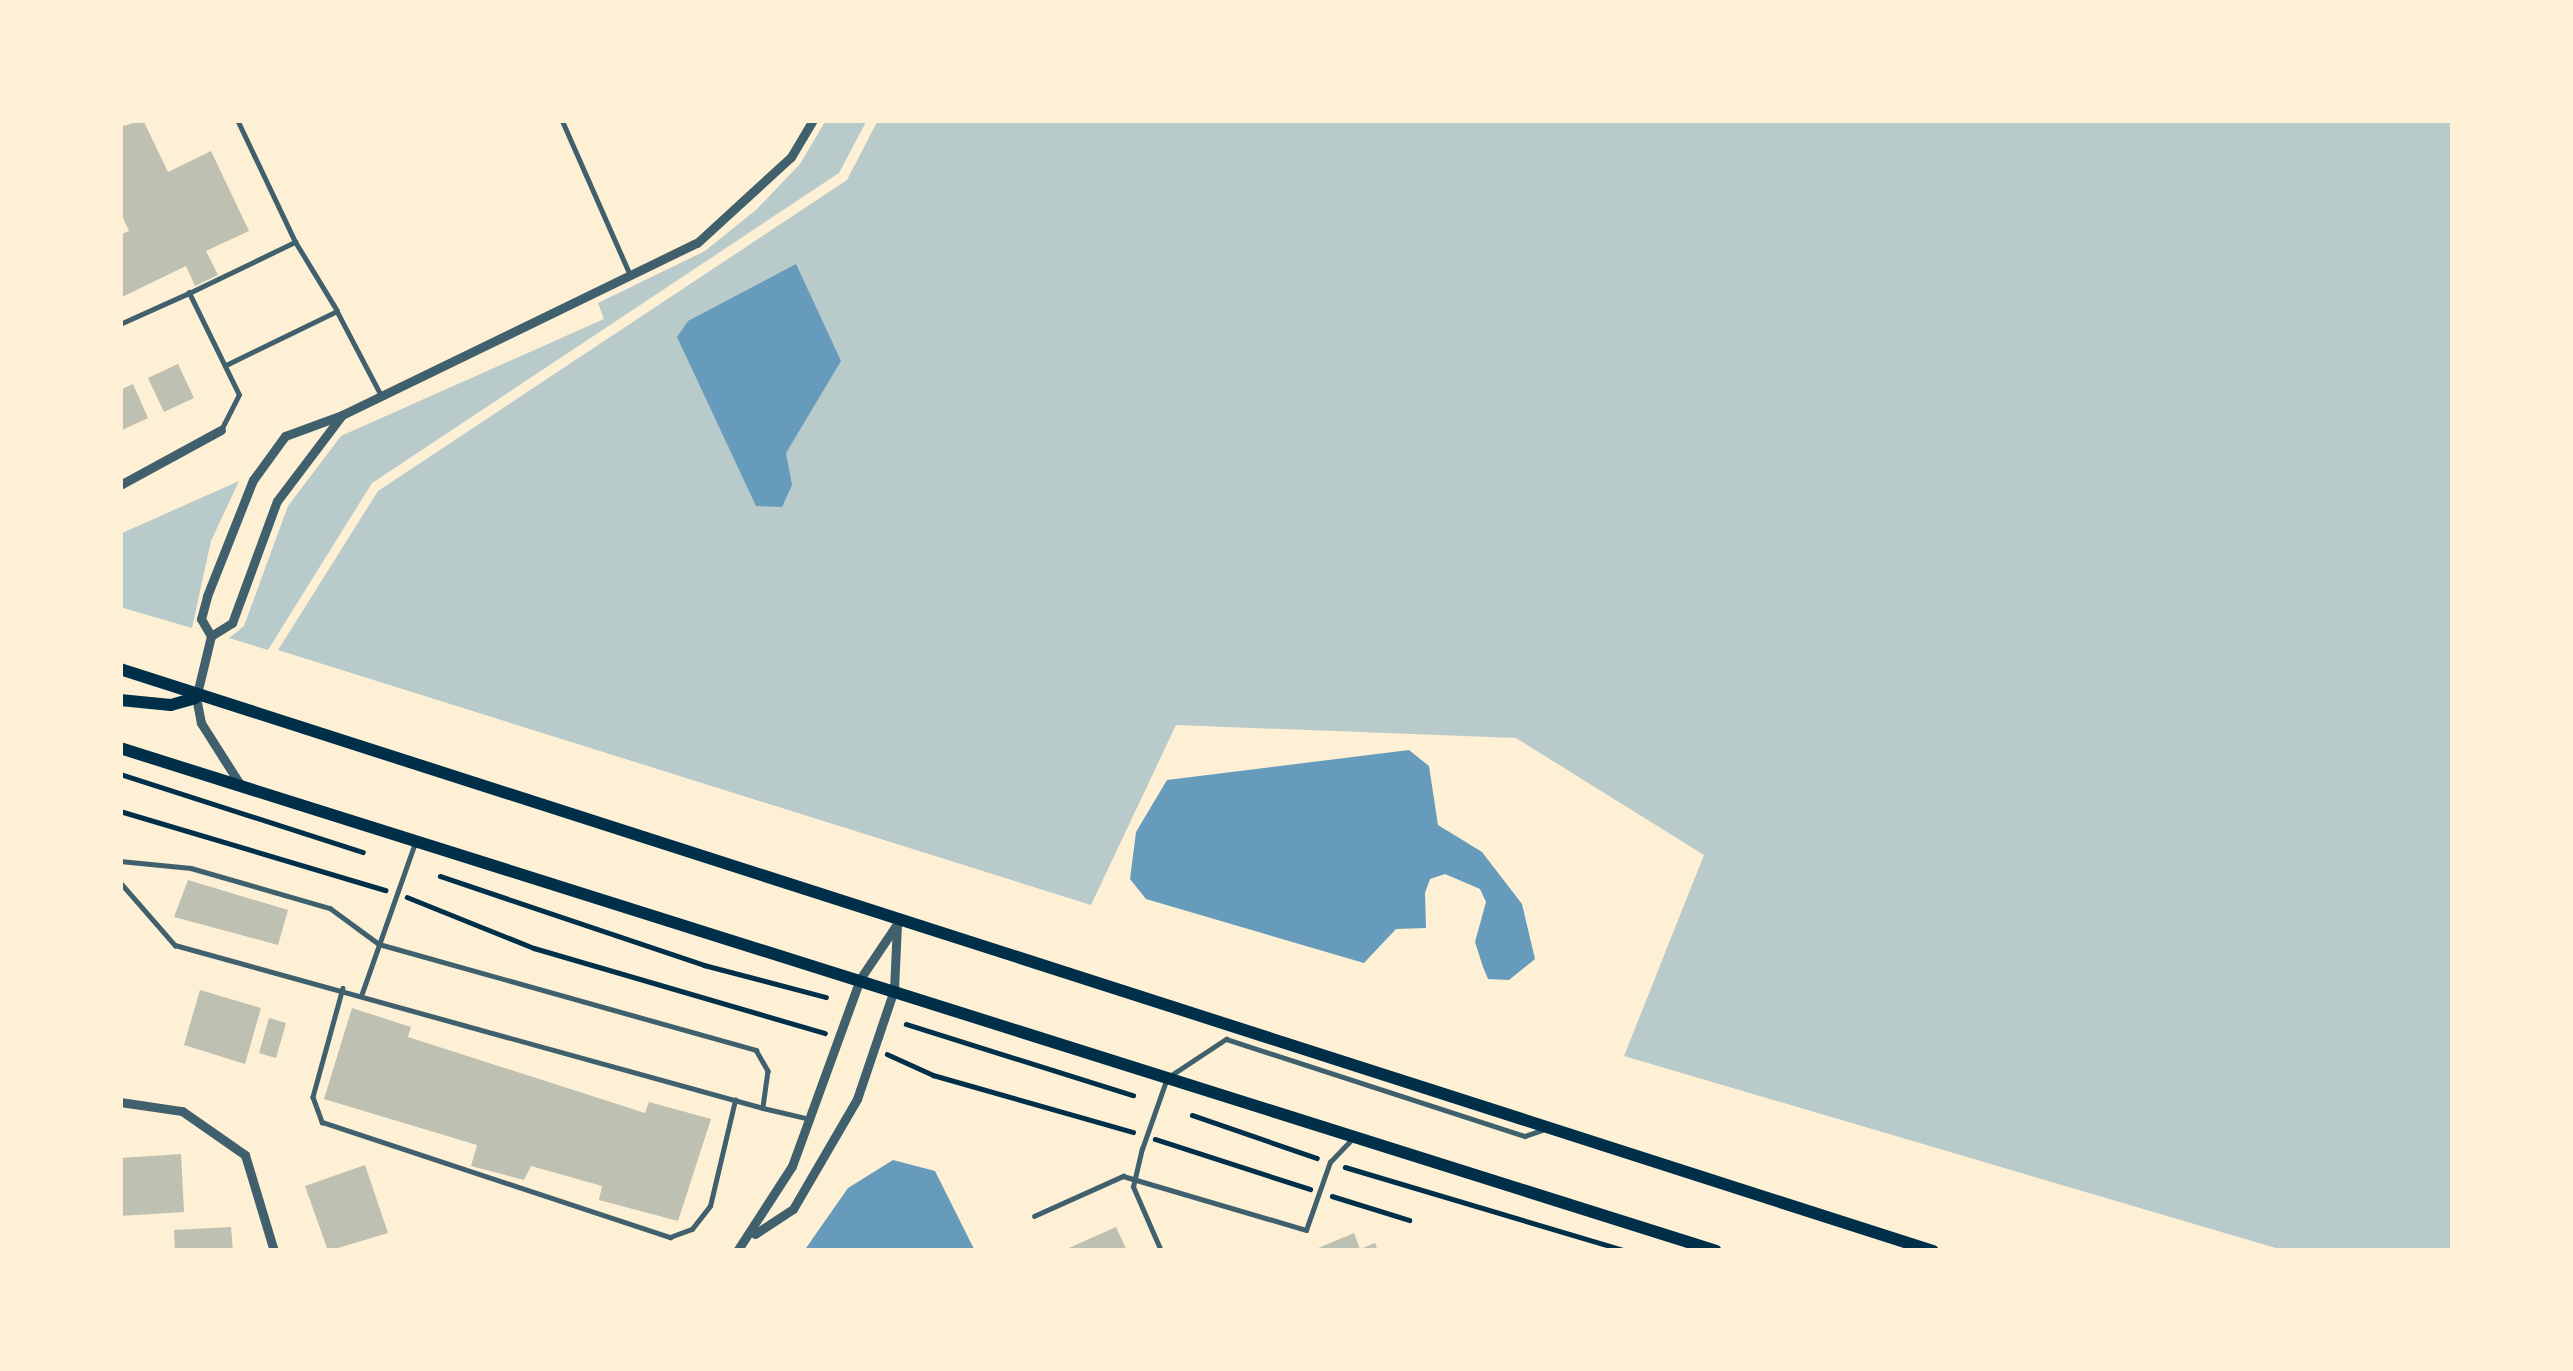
<!DOCTYPE html>
<style>
body{margin:0}
#map{position:relative;width:2573px;height:1371px;overflow:hidden;background:#fdf0d5;font-family:Barlow,sans-serif}
div>[style]{position:absolute}
.green>*{inset:0;background:#b9caca}
.water>*{inset:0;background:#669bbc}
.building>*{inset:0;background:#bec0b2}
.path>*{height:4.5px;margin:-2.25px;padding:0 2.25px;transform-origin:2.25px;border-radius:2.25px;background:#003049}
.service>*{height:4.5px;margin:-2.25px;padding:0 2.25px;transform-origin:2.25px;border-radius:2.25px;background:#3f606c}
.minor>*{height:9px;margin:-4.5px;padding:0 4.5px;transform-origin:4.5px;border-radius:4.5px;background:#3f606c}
.secondary>*{height:12px;margin:-6px;padding:0 6px;transform-origin:6px;border-radius:6px;background:#003049}
span{translate:-50% -50%;white-space:nowrap;text-align:center;line-height:1.15;-webkit-text-stroke:9px #fdf0d5;paint-order:stroke}
.frame{position:absolute;inset:0;border:123px solid #fdf0d5;pointer-events:none}
</style>
<div id="map">
<div class="green">
<div style="clip-path:polygon(826px 120px,867px 120px,839px 173px,372px 483px,268px 650px,229px 638px,244px 626px,288px 506px,341px 436px,604px 319px,598px 303px,705px 251px,757px 209px,800px 164px)"></div>
<div style="clip-path:polygon(878px 120px,2453px 120px,2453px 1251px,2286px 1251px,1624px 1056px,1704px 855px,1516px 738px,1176px 725px,1091px 905px,278px 650px,378px 491px,847px 180px)"></div>
<div style="clip-path:polygon(239px 481px,211px 541px,192px 628px,120px 607px,120px 534px)"></div>
</div>
<div class="water">
<div style="clip-path:polygon(796px 264px,841px 361px,786px 453px,792px 485px,782px 507px,756px 506px,677px 337px,688px 321px)"></div>
<div style="clip-path:polygon(1409px 750px,1429px 766px,1438px 825px,1482px 852px,1522px 904px,1535px 959px,1509px 980px,1488px 979px,1483px 967px,1475px 942px,1486px 902px,1480px 889px,1445px 874px,1430px 879px,1425px 893px,1426px 928px,1396px 929px,1364px 963px,1146px 899px,1130px 879px,1136px 832px,1167px 780px)"></div>
<div style="clip-path:polygon(893px 1160px,935px 1171px,975px 1251px,804px 1251px,848px 1188px)"></div>
</div>
<div class="building">
<div style="clip-path:polygon(120px 120px,124px 126px,143px 120px,168px 172px,211px 151px,249px 231px,206px 251px,218px 275px,195px 286px,186px 266px,120px 298px,120px 235px,129px 231px,120px 211px)"></div>
<div style="clip-path:polygon(178px 364px,194px 398px,164px 412px,148px 378px)"></div>
<div style="clip-path:polygon(133px 384px,148px 418px,120px 431px,120px 390px)"></div>
<div style="clip-path:polygon(188px 880px,288px 910px,278px 945px,174px 917px)"></div>
<div style="clip-path:polygon(200px 990px,261px 1008px,245px 1064px,184px 1045px)"></div>
<div style="clip-path:polygon(352px 1008px,411px 1027px,408px 1037px,645px 1113px,649px 1102px,711px 1119px,678px 1221px,599px 1200px,602px 1186px,531px 1166px,524px 1180px,471px 1166px,477px 1145px,324px 1099px)"></div>
<div style="clip-path:polygon(269px 1018px,286px 1023px,276px 1058px,259px 1053px)"></div>
<div style="clip-path:polygon(181px 1154px,184px 1212px,120px 1216px,120px 1158px)"></div>
<div style="clip-path:polygon(365px 1165px,388px 1233px,328px 1251px,305px 1186px)"></div>
<div style="clip-path:polygon(231px 1227px,233px 1251px,175px 1251px,174px 1230px)"></div>
<div style="clip-path:polygon(1116px 1227px,1127px 1251px,1062px 1251px)"></div>
<div style="clip-path:polygon(1354px 1233px,1360px 1249px,1375px 1243px,1378px 1251px,1311px 1251px)"></div>
</div>
<div class="path">
<div style="left:120px;top:774px;width:255px;rotate:17.8deg"></div>
<div style="left:120px;top:811px;width:277px;rotate:16.6deg"></div>
<div style="left:440px;top:876px;width:279px;rotate:18.6deg"></div>
<div style="left:704px;top:965px;width:126px;rotate:14.7deg"></div>
<div style="left:407px;top:897px;width:137px;rotate:21.9deg"></div>
<div style="left:534px;top:948px;width:303px;rotate:16.3deg"></div>
<div style="left:906px;top:1024px;width:238px;rotate:17.4deg"></div>
<div style="left:887px;top:1054px;width:51px;rotate:24.5deg"></div>
<div style="left:933px;top:1075px;width:208px;rotate:15.9deg"></div>
<div style="left:1192px;top:1115px;width:132px;rotate:19deg"></div>
<div style="left:1155px;top:1139px;width:163px;rotate:17.9deg"></div>
<div style="left:1345px;top:1167px;width:294px;rotate:16.6deg"></div>
<div style="left:1332px;top:1196px;width:81px;rotate:17.3deg"></div>
</div>
<div class="service">
<div style="left:562px;top:120px;width:168px;rotate:66.2deg"></div>
<div style="left:728px;top:120px;width:1px"></div>
<div style="left:337px;top:311px;width:93px;rotate:62.3deg"></div>
<div style="left:120px;top:324px;width:76px;rotate:-24.2deg"></div>
<div style="left:226px;top:365px;width:123px;rotate:-25.9deg"></div>
<div style="left:337px;top:311px;width:81px;rotate:-121.3deg"></div>
<div style="left:221px;top:430px;width:39px;rotate:-63deg"></div>
<div style="left:239px;top:395px;width:114px;rotate:-116.1deg"></div>
<div style="left:189px;top:293px;width:118px;rotate:-25.7deg"></div>
<div style="left:295px;top:242px;width:135px;rotate:-115.4deg"></div>
<div style="left:120px;top:861px;width:71px;rotate:5.6deg"></div>
<div style="left:191px;top:868px;width:145px;rotate:16.1deg"></div>
<div style="left:330px;top:908px;width:61px;rotate:36.3deg"></div>
<div style="left:379px;top:944px;width:392px;rotate:15.7deg"></div>
<div style="left:756px;top:1050px;width:24px;rotate:60deg"></div>
<div style="left:768px;top:1071px;width:37px;rotate:98deg"></div>
<div style="left:763px;top:1108px;width:44px;rotate:13.1deg"></div>
<div style="left:120px;top:882px;width:84px;rotate:48.9deg"></div>
<div style="left:175px;top:945px;width:610px;rotate:15.49deg"></div>
<div style="left:343px;top:988px;width:113px;rotate:105.4deg"></div>
<div style="left:313px;top:1097px;width:27px;rotate:70deg"></div>
<div style="left:322px;top:1122px;width:367px;rotate:18.3deg"></div>
<div style="left:670px;top:1237px;width:23px;rotate:-20deg"></div>
<div style="left:692px;top:1229px;width:29px;rotate:-52deg"></div>
<div style="left:710px;top:1206px;width:109px;rotate:-76.7deg"></div>
<div style="left:361px;top:996px;width:162px;rotate:-70.6deg"></div>
<div style="left:1034px;top:1216px;width:98px;rotate:-24.2deg"></div>
<div style="left:1123px;top:1176px;width:191px;rotate:16.4deg"></div>
<div style="left:1306px;top:1230px;width:72px;rotate:-70.6deg"></div>
<div style="left:1330px;top:1162px;width:33px;rotate:-46deg"></div>
<div style="left:1161px;top:1251px;width:70px;rotate:-113.6deg"></div>
<div style="left:1133px;top:1187px;width:39px;rotate:-77deg"></div>
<div style="left:1142px;top:1149px;width:75px;rotate:-70.6deg"></div>
<div style="left:1167px;top:1078px;width:71px;rotate:-33.5deg"></div>
<div style="left:1226px;top:1039px;width:314px;rotate:18deg"></div>
<div style="left:1525px;top:1136px;width:18px;rotate:-19deg"></div>
</div>
<div class="minor">
<div style="left:120px;top:485px;width:115px;rotate:-28.6deg"></div>
<div style="left:211px;top:636px;width:25px;rotate:-32deg"></div>
<div style="left:232px;top:623px;width:130px;rotate:-69.8deg"></div>
<div style="left:277px;top:501px;width:108px;rotate:-52.9deg"></div>
<div style="left:342px;top:415px;width:394px;rotate:-25.9deg"></div>
<div style="left:697px;top:243px;width:127px;rotate:-42.5deg"></div>
<div style="left:791px;top:157px;width:43px;rotate:-59.3deg"></div>
<div style="left:241px;top:786px;width:75px;rotate:-122.4deg"></div>
<div style="left:201px;top:723px;width:25px;rotate:-101deg"></div>
<div style="left:196px;top:698px;width:64px;rotate:-76.4deg"></div>
<div style="left:211px;top:636px;width:20px;rotate:-120deg"></div>
<div style="left:201px;top:619px;width:24px;rotate:-75deg"></div>
<div style="left:207px;top:596px;width:125px;rotate:-68.4deg"></div>
<div style="left:253px;top:480px;width:54px;rotate:-54deg"></div>
<div style="left:285px;top:436px;width:61px;rotate:-20.2deg"></div>
<div style="left:120px;top:1102px;width:63px;rotate:8.3deg"></div>
<div style="left:182px;top:1111px;width:77px;rotate:34.9deg"></div>
<div style="left:245px;top:1155px;width:100px;rotate:73.2deg"></div>
<div style="left:755px;top:1234px;width:45px;rotate:-33.3deg"></div>
<div style="left:793px;top:1209px;width:127px;rotate:-59.8deg"></div>
<div style="left:857px;top:1099px;width:115px;rotate:-71.3deg"></div>
<div style="left:894px;top:990px;width:66px;rotate:-87.4deg"></div>
<div style="left:737px;top:1251px;width:101px;rotate:-57.1deg"></div>
<div style="left:792px;top:1166px;width:199px;rotate:-70deg"></div>
<div style="left:860px;top:979px;width:66px;rotate:-56.1deg"></div>
</div>
<div class="secondary">
<div style="left:120px;top:669px;width:1904px;rotate:17.8deg"></div>
<div style="left:120px;top:700px;width:51px;rotate:5.6deg"></div>
<div style="left:171px;top:705px;width:25px;rotate:-16deg"></div>
<div style="left:120px;top:748px;width:1673px;rotate:17.49deg"></div>
</div>
<div class="frame"></div>
</div>
